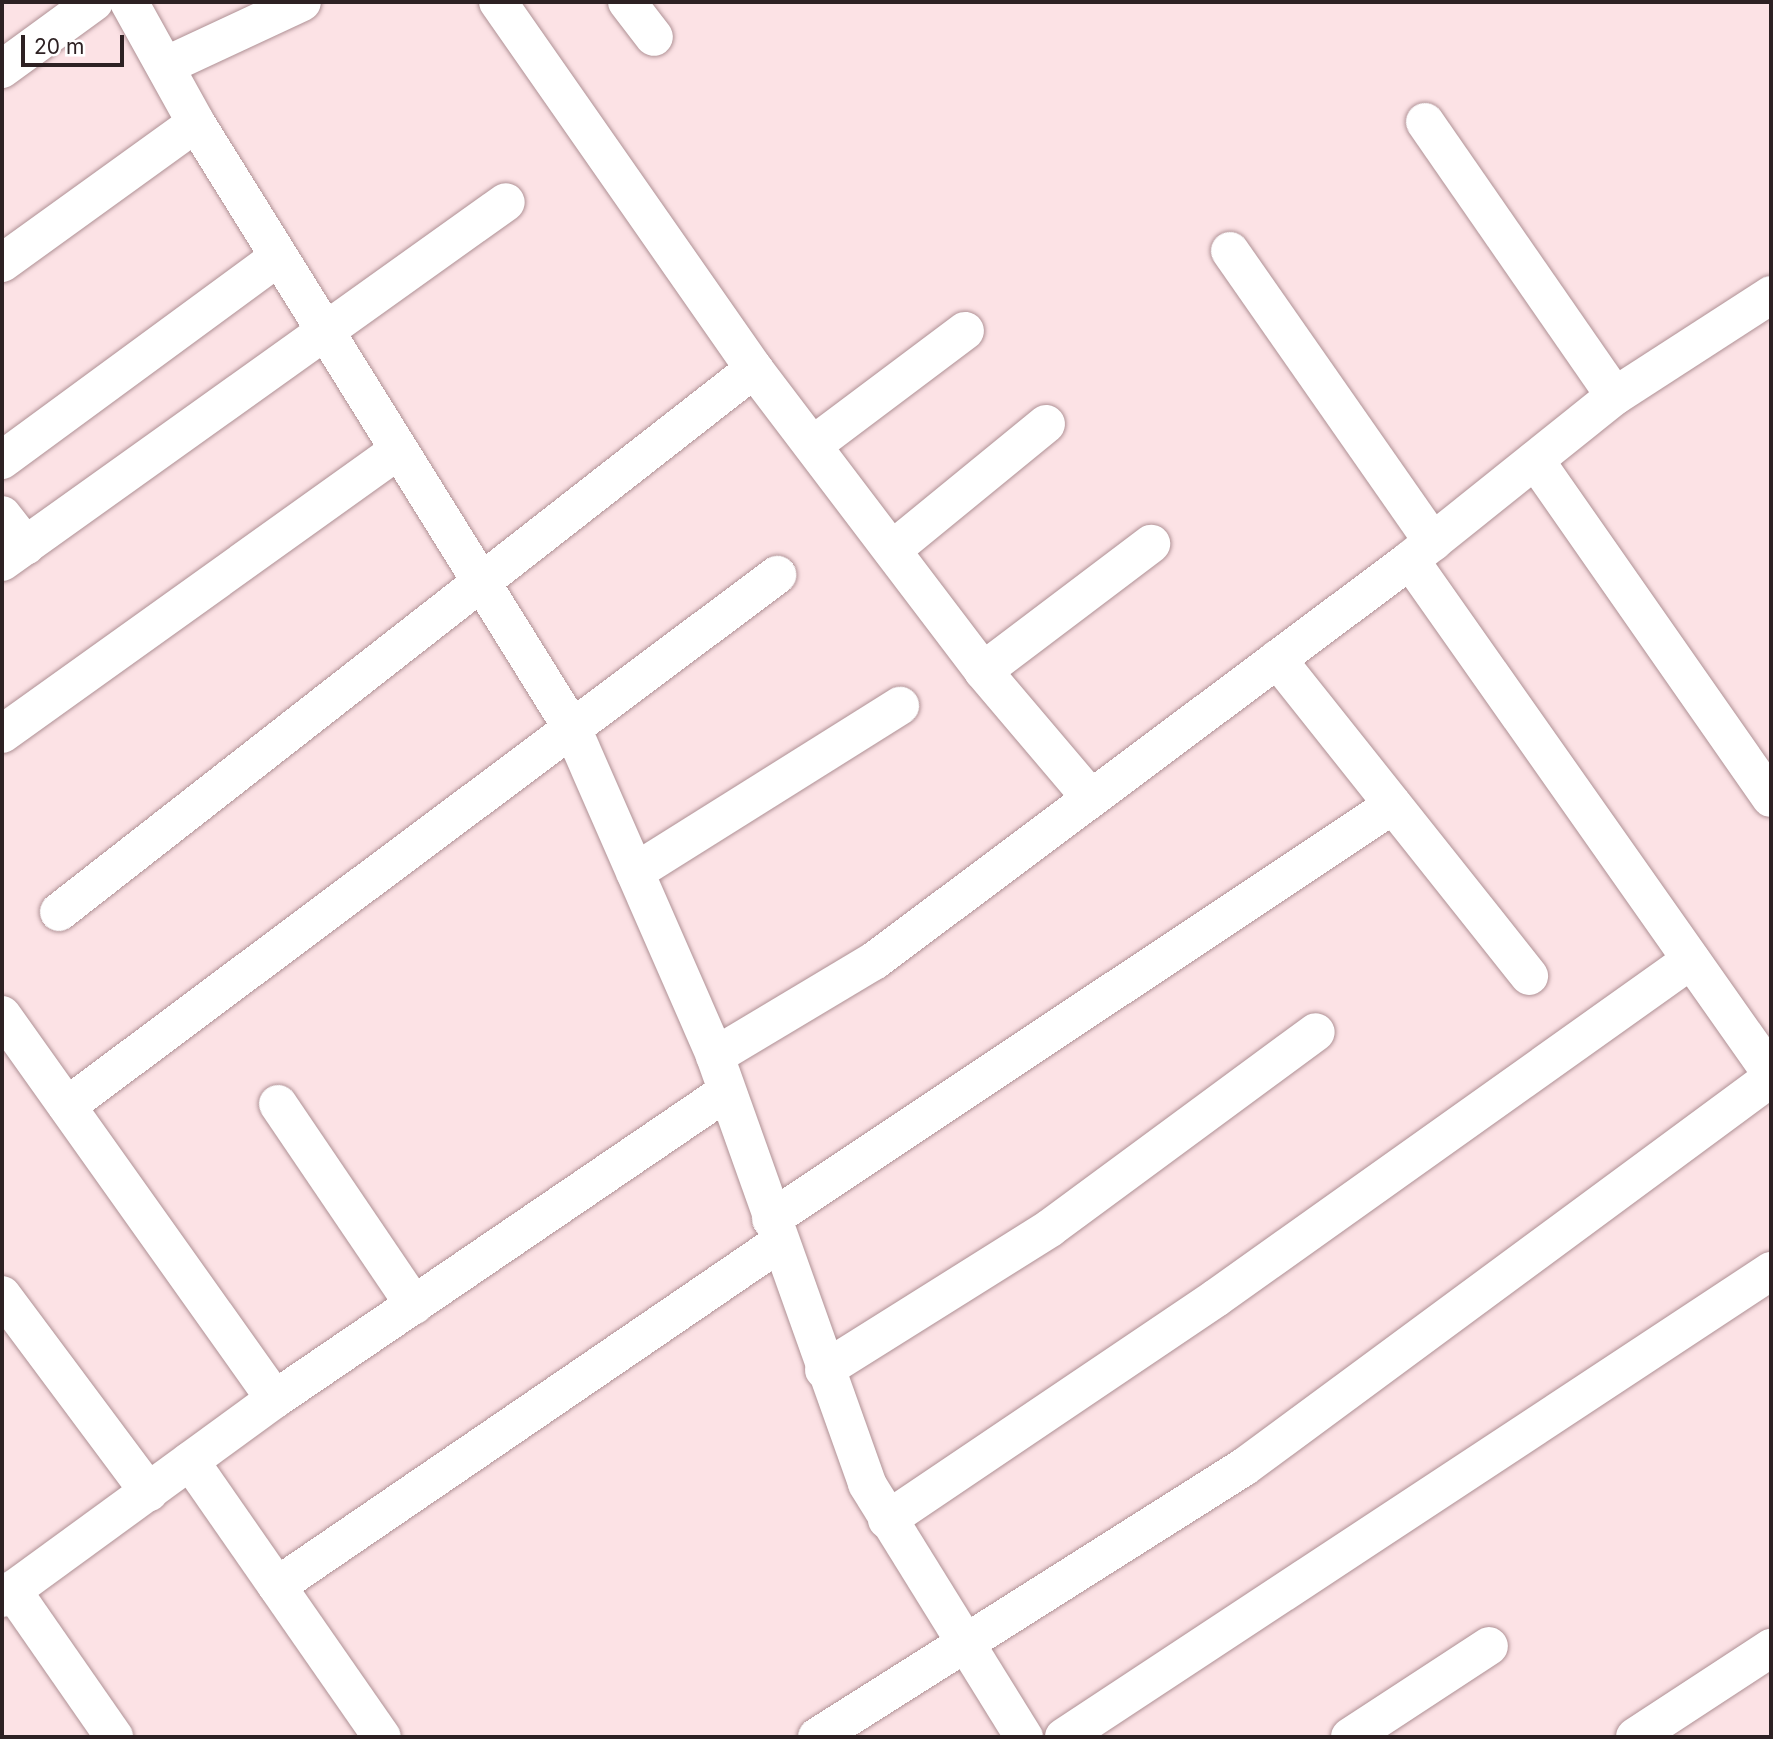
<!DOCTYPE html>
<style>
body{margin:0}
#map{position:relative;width:1773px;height:1739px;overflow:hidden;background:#fce2e5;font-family:Inter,sans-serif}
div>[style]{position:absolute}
.roads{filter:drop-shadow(0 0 2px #af9195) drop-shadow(0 0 2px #af9195)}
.minor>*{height:38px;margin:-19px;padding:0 19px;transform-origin:19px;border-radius:19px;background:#fff}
span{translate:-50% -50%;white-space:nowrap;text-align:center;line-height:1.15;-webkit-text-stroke:7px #fff;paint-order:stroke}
.frame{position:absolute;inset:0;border:4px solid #2d2123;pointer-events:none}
.scale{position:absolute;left:21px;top:35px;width:103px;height:32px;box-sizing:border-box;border:4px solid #2d2123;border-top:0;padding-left:9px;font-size:21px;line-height:24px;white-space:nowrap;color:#2d2123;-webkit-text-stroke:5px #fff;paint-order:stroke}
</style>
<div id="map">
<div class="roads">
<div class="minor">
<div style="left:129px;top:2px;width:138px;rotate:61deg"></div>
<div style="left:196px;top:123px;width:712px;rotate:58.14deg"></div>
<div style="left:572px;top:728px;width:358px;rotate:66.4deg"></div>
<div style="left:715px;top:1056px;width:454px;rotate:70.4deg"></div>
<div style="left:867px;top:1484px;width:298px;rotate:58.2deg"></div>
<div style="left:498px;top:2px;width:447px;rotate:55.1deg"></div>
<div style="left:754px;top:369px;width:379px;rotate:52.8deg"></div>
<div style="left:983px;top:671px;width:164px;rotate:49.7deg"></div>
<div style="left:627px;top:2px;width:44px;rotate:52.4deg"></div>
<div style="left:165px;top:66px;width:151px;rotate:-25deg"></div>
<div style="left:2px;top:69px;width:114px;rotate:-36.1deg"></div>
<div style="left:1425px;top:122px;width:333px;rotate:55.3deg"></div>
<div style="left:1230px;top:251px;width:355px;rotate:55.1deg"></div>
<div style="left:2px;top:263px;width:239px;rotate:-35.8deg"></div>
<div style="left:813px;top:445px;width:190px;rotate:-36.9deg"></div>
<div style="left:2px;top:460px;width:343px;rotate:-36.3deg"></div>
<div style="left:1535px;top:460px;width:412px;rotate:55.1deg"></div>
<div style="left:2px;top:515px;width:39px;rotate:52deg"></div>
<div style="left:892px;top:550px;width:199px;rotate:-39.3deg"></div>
<div style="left:1410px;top:560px;width:627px;rotate:54.87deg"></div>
<div style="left:2px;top:562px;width:619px;rotate:-35.54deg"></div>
<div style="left:1277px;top:659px;width:405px;rotate:51.5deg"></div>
<div style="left:983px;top:671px;width:211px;rotate:-37.1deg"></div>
<div style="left:2px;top:734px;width:486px;rotate:-35.6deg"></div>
<div style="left:635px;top:872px;width:313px;rotate:-32.1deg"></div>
<div style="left:59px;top:912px;width:882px;rotate:-38deg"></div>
<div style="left:2px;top:1015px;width:471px;rotate:54.6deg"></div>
<div style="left:715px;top:1056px;width:185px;rotate:-30.9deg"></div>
<div style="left:874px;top:961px;width:669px;rotate:-36.8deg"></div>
<div style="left:1410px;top:560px;width:263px;rotate:-38.7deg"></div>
<div style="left:1615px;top:396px;width:186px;rotate:-32.9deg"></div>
<div style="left:278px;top:1104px;width:243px;rotate:55.9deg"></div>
<div style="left:67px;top:1106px;width:887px;rotate:-36.79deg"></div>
<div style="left:771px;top:1219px;width:747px;rotate:-33.65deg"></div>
<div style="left:2px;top:1295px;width:246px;rotate:53.3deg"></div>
<div style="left:824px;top:1370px;width:267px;rotate:-32.1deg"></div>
<div style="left:1050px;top:1228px;width:330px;rotate:-36.4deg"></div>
<div style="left:190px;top:1461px;width:336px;rotate:55.2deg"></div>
<div style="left:887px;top:1520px;width:397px;rotate:-34deg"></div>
<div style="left:1216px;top:1298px;width:583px;rotate:-35.43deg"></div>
<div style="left:277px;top:1586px;width:608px;rotate:-34.34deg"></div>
<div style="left:12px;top:1590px;width:179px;rotate:55.2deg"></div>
<div style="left:2px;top:1598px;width:338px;rotate:-36.1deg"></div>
<div style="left:275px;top:1399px;width:546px;rotate:-34.24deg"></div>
<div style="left:817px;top:1737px;width:505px;rotate:-32.31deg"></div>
<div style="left:1244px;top:1467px;width:655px;rotate:-36.43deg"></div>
<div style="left:1064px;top:1737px;width:847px;rotate:-33.39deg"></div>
<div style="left:1350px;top:1737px;width:166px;rotate:-33.2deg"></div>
<div style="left:1635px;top:1737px;width:163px;rotate:-33.2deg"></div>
</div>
</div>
<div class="frame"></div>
<div class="scale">20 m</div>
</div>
